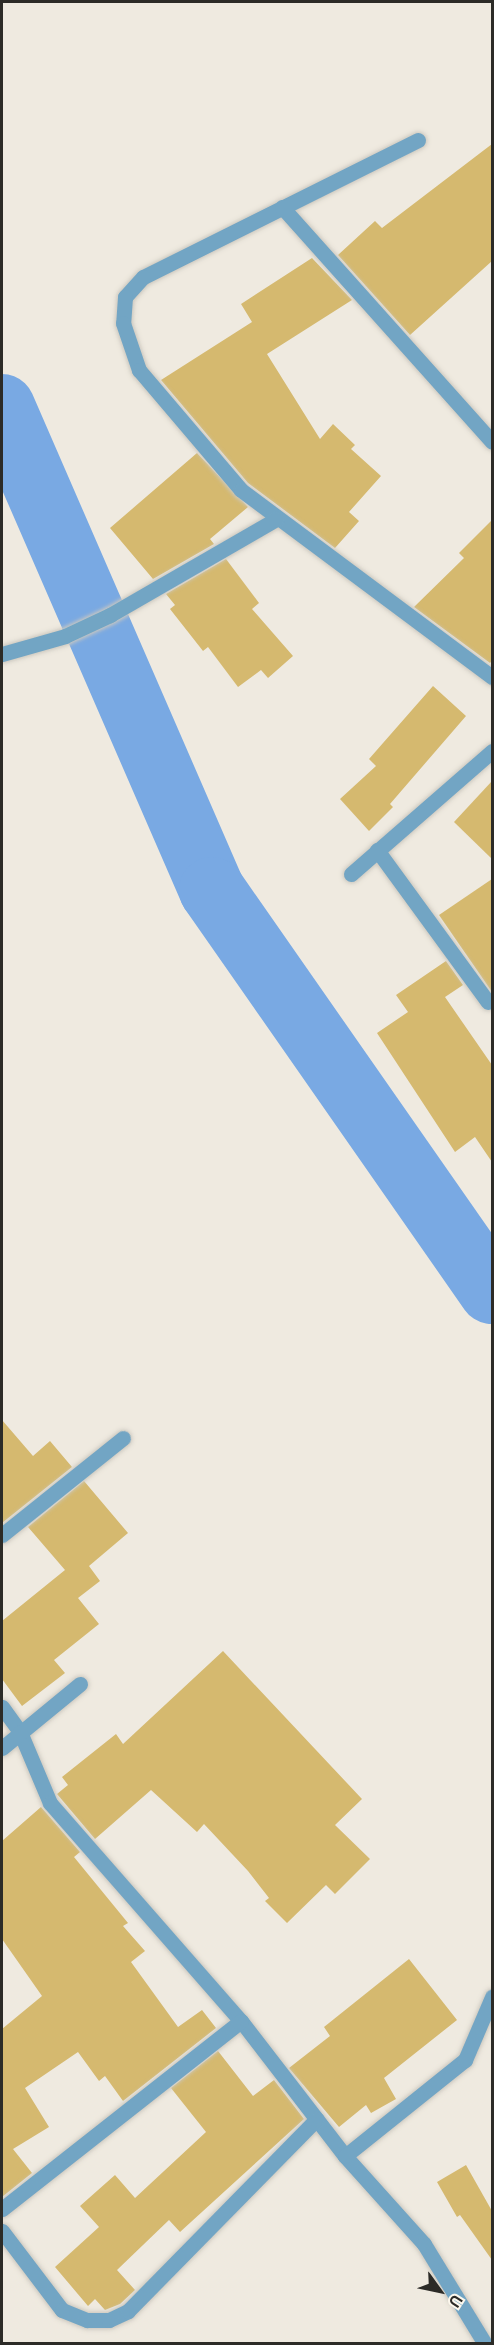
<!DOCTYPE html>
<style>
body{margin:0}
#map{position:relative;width:494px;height:2345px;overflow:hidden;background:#efeae0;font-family:"DM Sans",sans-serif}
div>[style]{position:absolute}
.river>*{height:66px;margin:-33px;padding:0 33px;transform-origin:33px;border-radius:33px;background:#79a9e3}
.building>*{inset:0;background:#d5b96f}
.roads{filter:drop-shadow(0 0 2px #ccc8bf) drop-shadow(0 0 2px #ccc8bf)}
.minor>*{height:15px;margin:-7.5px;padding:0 7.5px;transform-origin:7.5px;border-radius:7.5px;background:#72a5c4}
span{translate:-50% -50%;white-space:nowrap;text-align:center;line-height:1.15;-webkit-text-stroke:4.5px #fcf8ed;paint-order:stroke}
.frame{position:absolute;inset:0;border:3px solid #2c2b27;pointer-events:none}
.north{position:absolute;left:410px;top:2261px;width:60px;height:60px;-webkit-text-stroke:4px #fcf8ed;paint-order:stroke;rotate:123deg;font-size:16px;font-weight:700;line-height:24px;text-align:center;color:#2c2b27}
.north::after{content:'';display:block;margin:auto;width:21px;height:27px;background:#2c2b27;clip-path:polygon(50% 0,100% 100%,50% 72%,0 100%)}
</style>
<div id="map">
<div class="river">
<div style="left:2px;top:407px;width:527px;rotate:66.5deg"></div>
<div style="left:212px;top:890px;width:489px;rotate:55.1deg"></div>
</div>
<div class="building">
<div style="clip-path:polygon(492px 144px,492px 261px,410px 335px,338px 255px,375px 221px,382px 228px)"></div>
<div style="clip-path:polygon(312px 258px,352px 300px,267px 354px,320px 439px,333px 424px,355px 445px,351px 449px,381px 476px,349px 512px,359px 521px,335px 548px,248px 483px,161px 380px,252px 322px,241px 304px)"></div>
<div style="clip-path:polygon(197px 453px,248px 507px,210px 539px,214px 544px,153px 579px,110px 528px)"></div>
<div style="clip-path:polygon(492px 520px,492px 661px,490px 663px,414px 607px,464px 558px,459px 553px)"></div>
<div style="clip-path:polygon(226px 559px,259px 603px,252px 609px,293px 656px,268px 678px,261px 670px,238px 687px,208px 647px,203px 651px,170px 609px,175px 605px,166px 594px)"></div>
<div style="clip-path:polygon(433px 686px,466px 716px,390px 804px,393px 807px,369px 831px,340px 799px,376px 766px,369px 759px)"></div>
<div style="clip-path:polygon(492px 781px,492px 859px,454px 822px)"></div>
<div style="clip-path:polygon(492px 879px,492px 992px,439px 915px)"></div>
<div style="clip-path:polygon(446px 961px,463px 985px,445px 997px,492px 1065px,492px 1162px,475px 1137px,455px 1152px,377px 1033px,408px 1012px,396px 995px)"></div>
<div style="clip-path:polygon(2px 1420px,33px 1456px,50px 1441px,72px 1467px,2px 1523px)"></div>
<div style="clip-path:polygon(84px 1481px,128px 1533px,89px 1566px,100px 1581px,78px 1598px,99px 1624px,54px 1660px,65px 1673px,22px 1706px,2px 1679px,2px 1621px,65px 1570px,28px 1527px)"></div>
<div style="clip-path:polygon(223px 1651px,362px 1799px,335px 1825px,370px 1859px,335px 1894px,326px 1885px,287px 1923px,265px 1901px,269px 1898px,248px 1871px,204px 1824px,197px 1832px,151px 1790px,95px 1839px,57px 1794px,68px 1785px,62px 1777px,116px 1734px,123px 1744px)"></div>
<div style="clip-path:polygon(41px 1807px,80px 1852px,74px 1857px,128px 1923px,123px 1926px,145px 1951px,131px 1962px,178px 2027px,202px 2010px,216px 2028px,123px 2101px,105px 2076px,99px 2081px,78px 2052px,25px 2088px,49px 2127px,13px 2149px,32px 2173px,2px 2197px,2px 2029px,42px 1996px,2px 1939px,2px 1841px)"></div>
<div style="clip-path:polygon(409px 1959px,457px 2020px,384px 2078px,396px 2099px,371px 2113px,366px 2105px,339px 2127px,289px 2068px,330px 2036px,324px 2027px)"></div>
<div style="clip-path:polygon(218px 2051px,253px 2096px,274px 2080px,304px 2119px,180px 2232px,169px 2220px,117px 2270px,135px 2290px,120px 2304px,105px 2310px,95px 2299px,88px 2306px,55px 2267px,99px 2227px,80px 2206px,115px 2175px,135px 2198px,206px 2132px,171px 2088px)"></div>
<div style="clip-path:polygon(466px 2165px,492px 2211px,492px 2260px,460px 2215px,457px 2217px,437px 2182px)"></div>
</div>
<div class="roads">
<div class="minor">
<div style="left:418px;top:140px;width:307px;rotate:153.5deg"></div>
<div style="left:143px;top:277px;width:27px;rotate:132deg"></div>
<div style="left:125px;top:297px;width:26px;rotate:94deg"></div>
<div style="left:123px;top:323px;width:50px;rotate:71.2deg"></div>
<div style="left:139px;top:370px;width:157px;rotate:49.6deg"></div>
<div style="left:241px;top:490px;width:313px;rotate:36.7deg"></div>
<div style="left:282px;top:207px;width:315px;rotate:48.2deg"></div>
<div style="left:2px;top:654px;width:66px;rotate:-15.9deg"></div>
<div style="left:65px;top:636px;width:50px;rotate:-25deg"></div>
<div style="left:110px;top:615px;width:192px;rotate:-30deg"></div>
<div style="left:377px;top:850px;width:188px;rotate:53.9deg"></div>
<div style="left:351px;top:874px;width:187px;rotate:-41.1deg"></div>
<div style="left:2px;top:1535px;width:155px;rotate:-38.7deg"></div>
<div style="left:2px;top:1707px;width:31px;rotate:54deg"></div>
<div style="left:20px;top:1732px;width:77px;rotate:67.1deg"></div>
<div style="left:50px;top:1803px;width:290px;rotate:48.8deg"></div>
<div style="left:241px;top:2021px;width:170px;rotate:52.4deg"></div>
<div style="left:345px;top:2156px;width:118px;rotate:48.1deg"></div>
<div style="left:424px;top:2244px;width:117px;rotate:58.6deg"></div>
<div style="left:2px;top:1748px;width:101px;rotate:-39.4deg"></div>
<div style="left:345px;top:2156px;width:154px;rotate:-38.7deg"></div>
<div style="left:465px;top:2060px;width:69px;rotate:-66.8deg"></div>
<div style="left:2px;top:2209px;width:304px;rotate:-38.2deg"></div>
<div style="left:2px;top:2231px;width:99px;rotate:52.8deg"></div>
<div style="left:62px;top:2310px;width:27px;rotate:22deg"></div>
<div style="left:87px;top:2320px;width:22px"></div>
<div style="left:109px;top:2320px;width:21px;rotate:-25deg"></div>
<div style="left:128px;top:2311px;width:269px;rotate:-45.5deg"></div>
</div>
</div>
<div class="frame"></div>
<div class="north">U</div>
</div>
